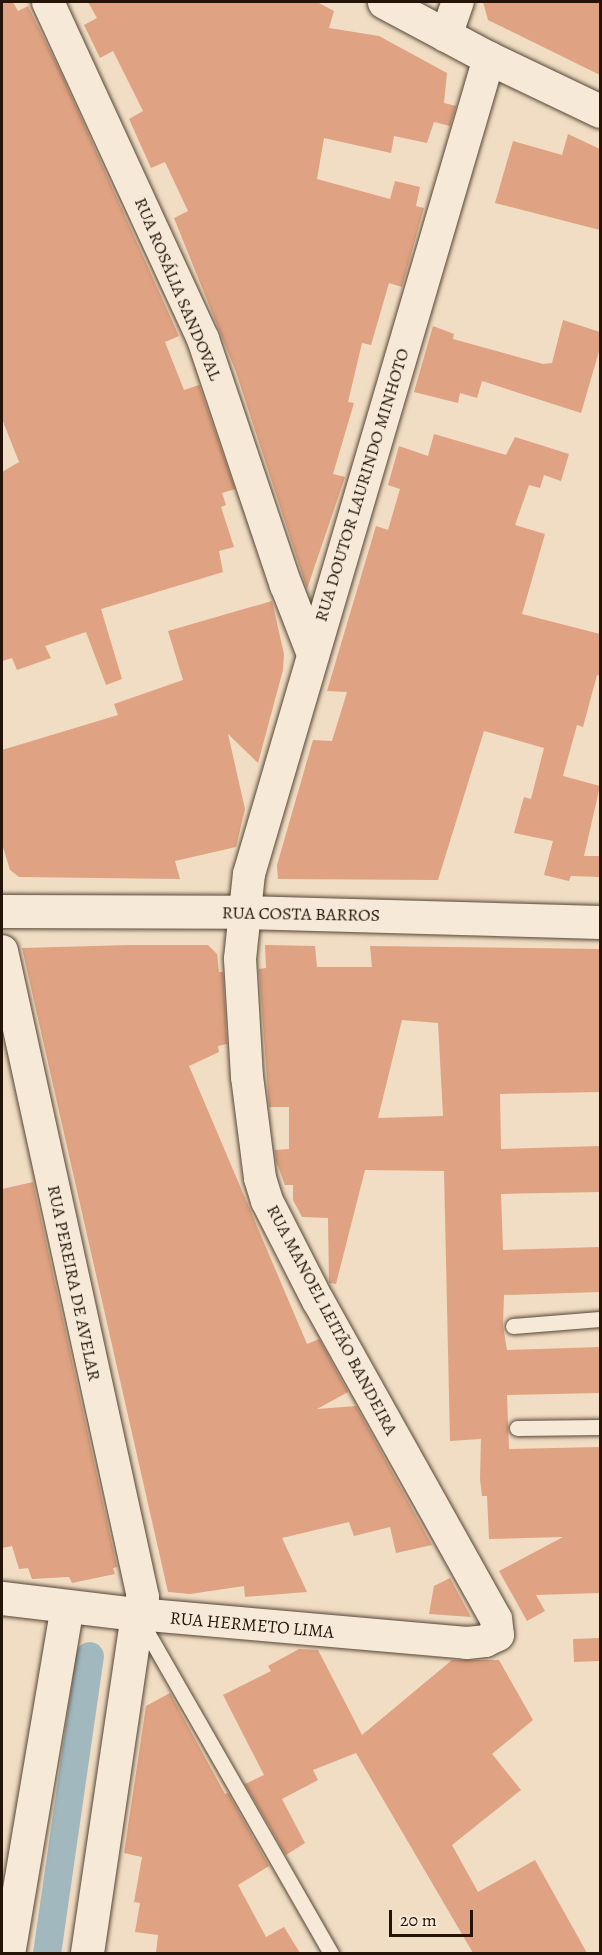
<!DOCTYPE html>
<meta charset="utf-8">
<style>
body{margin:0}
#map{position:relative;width:602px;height:1955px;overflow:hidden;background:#f1ddc3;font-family:Alegreya,serif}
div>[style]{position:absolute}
.canal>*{height:28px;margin:-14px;padding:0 14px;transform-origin:14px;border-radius:14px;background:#a1b8bf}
.building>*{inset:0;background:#dfa282}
.roads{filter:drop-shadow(0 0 2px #564636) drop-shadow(0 0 2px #564636)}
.lane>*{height:15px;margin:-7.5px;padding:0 7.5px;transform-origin:7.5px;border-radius:7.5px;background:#f6e9d8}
.street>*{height:32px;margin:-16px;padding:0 16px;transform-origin:16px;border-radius:16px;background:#f6e9d8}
.secondary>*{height:33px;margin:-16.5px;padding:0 16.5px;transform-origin:16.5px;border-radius:16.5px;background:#f6e9d8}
span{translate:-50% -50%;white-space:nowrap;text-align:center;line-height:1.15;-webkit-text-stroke:5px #f6e9d8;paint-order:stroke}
.street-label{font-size:18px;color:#231407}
.frame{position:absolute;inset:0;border:3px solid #231407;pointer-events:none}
.scale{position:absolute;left:389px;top:1910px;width:84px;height:27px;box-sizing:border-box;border:3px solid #231407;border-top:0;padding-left:8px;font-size:18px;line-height:21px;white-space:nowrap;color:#231407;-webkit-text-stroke:4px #f6e9d8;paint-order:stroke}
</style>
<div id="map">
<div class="canal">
<div style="left:47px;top:1954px;width:301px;rotate:-81.8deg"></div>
</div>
<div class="building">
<div style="clip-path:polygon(2px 2px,13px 2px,18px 11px,28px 6px,60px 71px,179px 336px,165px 342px,184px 390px,199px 385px,235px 489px,222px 493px,226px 505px,221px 507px,234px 547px,219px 551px,223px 572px,101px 609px,122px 679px,106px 685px,86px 632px,45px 646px,51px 658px,17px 670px,12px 658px,2px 661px,2px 472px,19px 462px,2px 419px)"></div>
<div style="clip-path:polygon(88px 2px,317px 2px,334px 11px,329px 28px,379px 36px,447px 73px,444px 103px,456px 106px,450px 126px,434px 122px,427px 143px,394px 136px,391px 153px,324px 138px,317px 179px,390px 199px,395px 181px,420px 187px,416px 206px,424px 208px,402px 287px,389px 283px,371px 345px,362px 343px,348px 402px,354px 403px,333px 474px,345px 477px,307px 589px,236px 372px,174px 218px,188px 211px,165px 162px,151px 168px,129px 119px,143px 111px,113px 51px,100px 58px,84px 25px,97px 18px)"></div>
<div style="clip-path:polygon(483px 2px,600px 2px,600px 75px,488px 20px)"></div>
<div style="clip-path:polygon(568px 134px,600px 149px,600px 230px,495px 203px,513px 141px,562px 155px)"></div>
<div style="clip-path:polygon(563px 320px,600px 332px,600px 348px,581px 413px,482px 381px,477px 398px,460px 393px,458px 403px,414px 392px,433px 326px,454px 334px,453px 339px,543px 364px,552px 363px)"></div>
<div style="clip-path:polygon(434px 434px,506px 455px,515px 437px,569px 454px,561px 481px,544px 475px,540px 488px,529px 485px,515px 525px,545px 534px,522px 614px,600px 634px,600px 676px,597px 675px,583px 727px,577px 725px,563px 776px,600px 786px,584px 856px,600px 856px,600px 877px,571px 876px,569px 881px,544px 875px,553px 841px,514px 833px,524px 797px,531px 799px,544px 748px,484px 731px,438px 880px,278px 879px,277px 865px,313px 740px,332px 741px,347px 692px,327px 691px,376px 526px,388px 530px,400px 489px,388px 485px,399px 446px,428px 456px)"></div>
<div style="clip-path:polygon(272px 601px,284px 654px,283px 670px,258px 763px,228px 734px,245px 809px,236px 847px,175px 861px,180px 879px,19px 877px,10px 870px,2px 844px,2px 750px,118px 715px,114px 704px,183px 680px,168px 631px)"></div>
<div style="clip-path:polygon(130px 945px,208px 945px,217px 954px,219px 972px,223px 972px,227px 1044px,218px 1046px,219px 1052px,189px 1066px,307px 1344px,319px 1339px,348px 1392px,317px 1409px,356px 1406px,432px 1545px,396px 1553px,390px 1527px,354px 1536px,349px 1522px,282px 1538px,307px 1592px,245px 1597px,244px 1586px,190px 1594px,168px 1592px,22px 948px)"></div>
<div style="clip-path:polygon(evenodd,265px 945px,315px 946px,317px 967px,372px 967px,370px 946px,600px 949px,600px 1092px,500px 1094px,501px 1149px,600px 1146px,600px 1192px,501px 1194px,503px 1250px,600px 1247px,600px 1292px,504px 1295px,503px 1326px,507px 1350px,600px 1347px,600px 1393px,507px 1395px,509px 1449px,600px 1447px,600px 1593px,536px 1595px,545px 1611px,527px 1621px,499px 1571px,563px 1537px,489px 1539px,487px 1496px,482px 1496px,480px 1479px,481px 1439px,450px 1441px,444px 1171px,365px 1170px,336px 1284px,329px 1283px,328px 1218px,302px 1217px,293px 1200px,293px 1185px,285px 1185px,276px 1161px,275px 1150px,289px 1149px,289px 1107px,269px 1107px,259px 969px,266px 968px,265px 945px,402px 1020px,438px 1023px,443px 1116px,378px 1118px,402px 1020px)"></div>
<div style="clip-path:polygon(33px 1182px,117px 1567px,113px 1568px,115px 1574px,72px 1583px,69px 1577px,32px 1579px,28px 1568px,19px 1569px,12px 1546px,2px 1548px,2px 1189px)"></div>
<div style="clip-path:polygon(450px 1578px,471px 1617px,429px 1614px,434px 1586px)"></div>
<div style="clip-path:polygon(600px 1638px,600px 1661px,574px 1662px,573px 1639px)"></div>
<div style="clip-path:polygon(299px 1649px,318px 1650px,362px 1735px,452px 1660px,499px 1660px,533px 1720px,492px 1754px,521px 1790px,452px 1845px,478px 1892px,535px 1860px,587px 1953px,473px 1953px,356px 1753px,313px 1770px,318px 1780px,282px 1799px,305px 1843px,286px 1855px,245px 1784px,264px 1775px,223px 1695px,271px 1671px,268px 1666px)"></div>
<div style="clip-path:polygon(170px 1693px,225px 1794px,228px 1793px,269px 1866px,238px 1885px,266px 1937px,284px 1927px,300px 1953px,156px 1953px,158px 1935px,135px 1932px,140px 1903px,134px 1902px,142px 1857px,124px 1853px,146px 1706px)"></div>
</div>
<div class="roads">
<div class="lane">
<div style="left:513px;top:1326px;width:87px;rotate:-4.6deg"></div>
<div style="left:517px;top:1428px;width:83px;rotate:-0.7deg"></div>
<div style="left:140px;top:1620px;width:385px;rotate:60.2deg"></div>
</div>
<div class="street">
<div style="left:48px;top:2px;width:371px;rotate:65.3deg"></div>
<div style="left:203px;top:339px;width:260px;rotate:71.4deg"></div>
<div style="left:286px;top:585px;width:72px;rotate:68.8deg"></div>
<div style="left:446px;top:36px;width:36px;rotate:-71deg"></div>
<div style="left:2px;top:951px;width:661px;rotate:77.69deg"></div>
<div style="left:143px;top:1597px;width:18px;rotate:109deg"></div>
<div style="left:137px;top:1614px;width:331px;rotate:5deg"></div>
<div style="left:467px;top:1643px;width:18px;rotate:-6deg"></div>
<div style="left:485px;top:1641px;width:14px;rotate:-25deg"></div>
<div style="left:498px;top:1635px;width:16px;rotate:-97deg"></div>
<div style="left:496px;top:1619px;width:364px;rotate:-119.2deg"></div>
<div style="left:318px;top:1301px;width:112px;rotate:-117deg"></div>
<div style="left:267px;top:1201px;width:24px;rotate:-107deg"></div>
<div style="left:260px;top:1178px;width:102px;rotate:-97.3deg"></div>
<div style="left:247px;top:1077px;width:118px;rotate:-93.4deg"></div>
<div style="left:240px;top:959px;width:85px;rotate:-84deg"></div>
<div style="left:249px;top:874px;width:851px;rotate:-73.61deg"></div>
</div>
<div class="secondary">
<div style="left:384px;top:2px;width:119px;rotate:28.1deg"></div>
<div style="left:489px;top:58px;width:123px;rotate:25.5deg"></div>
<div style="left:2px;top:911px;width:241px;rotate:0.2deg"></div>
<div style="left:243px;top:912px;width:357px;rotate:1.6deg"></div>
<div style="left:2px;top:1598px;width:136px;rotate:6.8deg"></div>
<div style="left:137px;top:1614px;width:344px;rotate:98.4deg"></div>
<div style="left:8px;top:1954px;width:352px;rotate:-80.4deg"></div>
</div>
</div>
<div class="street-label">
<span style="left:178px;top:289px;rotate:67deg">RUA ROSÁLIA SANDOVAL</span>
<span style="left:362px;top:485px;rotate:-73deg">RUA DOUTOR LAURINDO MINHOTO</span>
<span style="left:301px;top:914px;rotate:1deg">RUA COSTA BARROS</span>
<span style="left:74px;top:1283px;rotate:78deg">RUA PEREIRA DE AVELAR</span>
<span style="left:332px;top:1320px;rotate:62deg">RUA MANOEL LEITÃO BANDEIRA</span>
<span style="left:252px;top:1625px;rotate:5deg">RUA HERMETO LIMA</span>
</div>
<div class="frame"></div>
<div class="scale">20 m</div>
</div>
